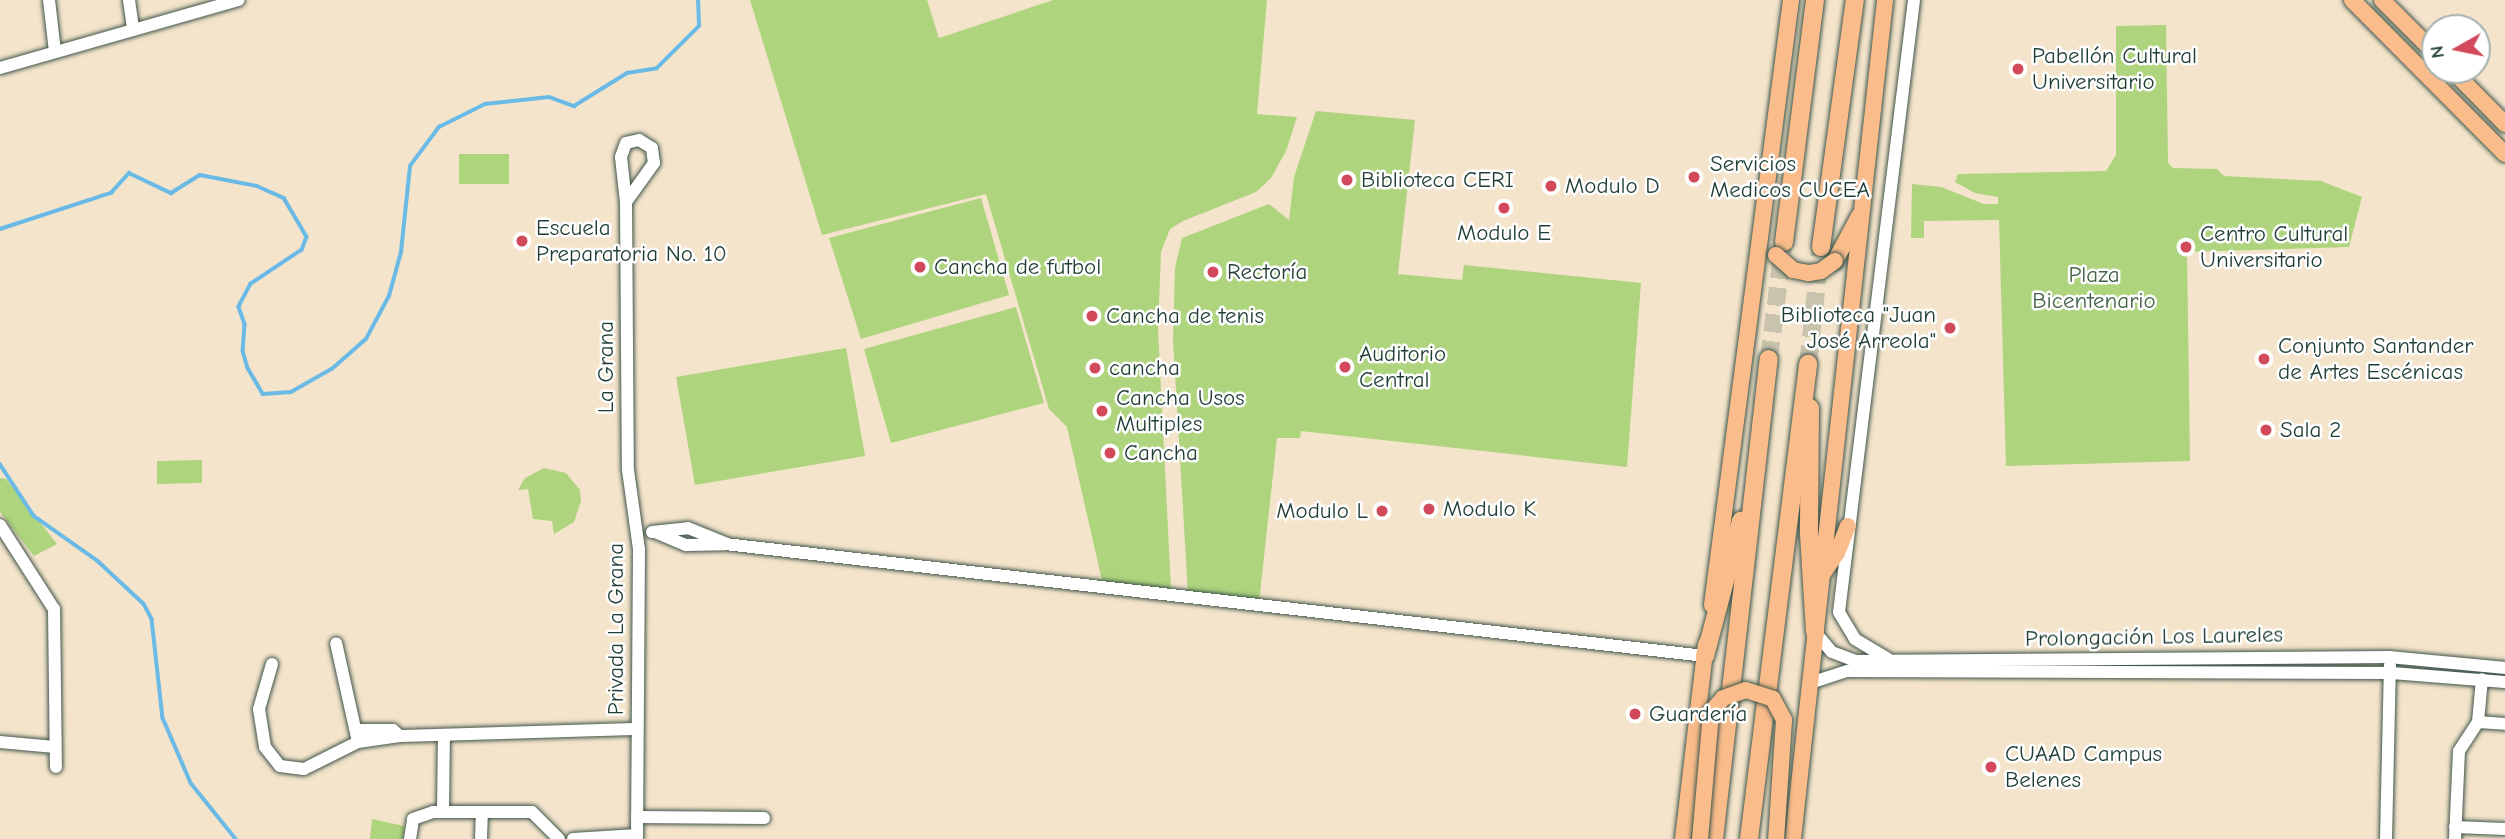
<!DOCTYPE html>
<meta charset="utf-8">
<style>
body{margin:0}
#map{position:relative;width:2505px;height:839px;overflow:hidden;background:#f4e4cb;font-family:"Comic Neue",sans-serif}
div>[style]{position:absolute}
.green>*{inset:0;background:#aed47e}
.stream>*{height:3.5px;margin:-1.75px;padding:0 1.75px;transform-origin:1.75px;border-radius:1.75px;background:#6abae5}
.highway-tunnel>*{height:18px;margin-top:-9px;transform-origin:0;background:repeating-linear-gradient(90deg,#c9c3ad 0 18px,transparent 0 27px)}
.roads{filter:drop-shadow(0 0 2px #3f564b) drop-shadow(0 0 2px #3f564b)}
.minor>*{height:12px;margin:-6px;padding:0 6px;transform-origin:6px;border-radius:6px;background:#fff}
.major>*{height:16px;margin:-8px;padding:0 8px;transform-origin:8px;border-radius:8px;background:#fabc8b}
.highway>*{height:18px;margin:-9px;padding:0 9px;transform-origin:9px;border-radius:9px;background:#fabc8b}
.bridges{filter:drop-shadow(0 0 2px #3f564b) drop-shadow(0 0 2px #3f564b)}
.major-bridge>*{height:16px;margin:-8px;padding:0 8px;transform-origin:8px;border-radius:8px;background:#fabc8b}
.dots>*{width:19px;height:19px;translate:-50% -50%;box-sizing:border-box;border:4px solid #fff;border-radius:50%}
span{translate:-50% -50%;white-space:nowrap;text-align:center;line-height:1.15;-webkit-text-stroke:5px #fff;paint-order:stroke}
.poi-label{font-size:23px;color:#1f3d34}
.left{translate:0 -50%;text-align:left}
.right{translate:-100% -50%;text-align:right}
.park-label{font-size:23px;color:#436346}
.street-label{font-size:23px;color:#1f3d34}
.north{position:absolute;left:2421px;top:14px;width:70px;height:70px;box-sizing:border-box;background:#fff;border:2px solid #a5b1ae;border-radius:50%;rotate:261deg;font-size:19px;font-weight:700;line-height:28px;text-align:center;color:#1f3d34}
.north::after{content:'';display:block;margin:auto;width:24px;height:32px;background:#d1495b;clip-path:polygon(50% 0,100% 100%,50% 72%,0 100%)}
</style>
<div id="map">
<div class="green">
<div style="clip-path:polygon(750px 0,927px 0,939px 38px,1053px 0,1267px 0,1257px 114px,1297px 117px,1286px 151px,1271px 178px,1256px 192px,1183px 221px,1170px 229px,1161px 252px,1158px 329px,1171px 589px,1103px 585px,1067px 427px,1049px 409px,986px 194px,822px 235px)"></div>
<div style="clip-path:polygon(2166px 25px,2168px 163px,2173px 168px,2217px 169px,2224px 176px,2321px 181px,2362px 197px,2349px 247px,2187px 252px,2190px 461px,2006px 466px,1999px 220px,1924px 221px,1924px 238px,1911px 238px,1912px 184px,1941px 187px,1984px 204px,1998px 204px,1998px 197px,1975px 193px,1955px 182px,1958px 174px,2106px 171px,2116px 155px,2116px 26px)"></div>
<div style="clip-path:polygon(1316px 111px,1415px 120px,1398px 274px,1462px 280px,1464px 265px,1641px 283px,1627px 467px,1301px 431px,1300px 438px,1277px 438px,1259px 603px,1188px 594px,1173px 340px,1175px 268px,1182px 238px,1269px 204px,1289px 220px,1294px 177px)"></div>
<div style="clip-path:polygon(459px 154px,509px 154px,509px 184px,459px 184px)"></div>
<div style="clip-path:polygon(981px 198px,1009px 295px,861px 339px,829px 238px)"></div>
<div style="clip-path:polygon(1016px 307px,1044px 403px,891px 443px,864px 349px)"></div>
<div style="clip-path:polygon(846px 348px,865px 456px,695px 485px,676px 377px)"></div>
<div style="clip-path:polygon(202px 460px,202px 483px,157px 484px,157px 461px)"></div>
<div style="clip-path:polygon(544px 468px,566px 473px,580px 490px,581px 501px,574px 522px,554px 534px,552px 521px,533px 519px,528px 489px,518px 490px,525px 478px)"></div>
<div style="clip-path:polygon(0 478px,6px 479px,57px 544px,34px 556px,0 512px)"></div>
<div style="clip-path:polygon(372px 819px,404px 826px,403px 839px,370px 839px)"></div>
</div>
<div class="stream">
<div style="left:0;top:229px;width:117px;rotate:-18deg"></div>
<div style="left:111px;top:193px;width:27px;rotate:-48deg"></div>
<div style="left:129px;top:173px;width:47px;rotate:25.5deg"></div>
<div style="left:171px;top:193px;width:34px;rotate:-32deg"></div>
<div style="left:200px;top:175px;width:58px;rotate:10.9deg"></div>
<div style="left:257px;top:186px;width:30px;rotate:24deg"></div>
<div style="left:284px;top:198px;width:45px;rotate:59.5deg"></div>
<div style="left:307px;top:237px;width:14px;rotate:111deg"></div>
<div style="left:302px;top:250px;width:61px;rotate:146.3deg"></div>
<div style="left:251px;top:284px;width:26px;rotate:118deg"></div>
<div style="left:239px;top:307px;width:18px;rotate:71deg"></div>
<div style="left:245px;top:324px;width:27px;rotate:94deg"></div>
<div style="left:243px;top:351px;width:18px;rotate:74deg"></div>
<div style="left:248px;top:368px;width:30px;rotate:60deg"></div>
<div style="left:263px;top:394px;width:28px;rotate:-4deg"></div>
<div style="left:291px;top:392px;width:48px;rotate:-29.7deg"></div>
<div style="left:333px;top:368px;width:44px;rotate:-41.3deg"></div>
<div style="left:366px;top:339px;width:49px;rotate:-61.9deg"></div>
<div style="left:389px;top:296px;width:46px;rotate:-74.7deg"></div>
<div style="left:401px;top:252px;width:86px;rotate:-84deg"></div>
<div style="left:410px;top:166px;width:49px;rotate:-53.4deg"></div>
<div style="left:439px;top:127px;width:51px;rotate:-26.6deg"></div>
<div style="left:485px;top:104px;width:64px;rotate:-6.2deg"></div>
<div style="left:549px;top:97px;width:27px;rotate:20deg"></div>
<div style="left:574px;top:106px;width:62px;rotate:-31.9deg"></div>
<div style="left:627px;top:73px;width:30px;rotate:-9deg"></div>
<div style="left:657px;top:68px;width:59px;rotate:-45deg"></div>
<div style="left:699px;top:26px;width:26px;rotate:-92deg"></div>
<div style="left:0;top:464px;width:62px;rotate:56.8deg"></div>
<div style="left:34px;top:516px;width:78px;rotate:35.1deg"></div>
<div style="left:98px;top:561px;width:63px;rotate:43.1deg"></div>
<div style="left:144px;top:604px;width:17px;rotate:62deg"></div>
<div style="left:152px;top:619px;width:100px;rotate:83.7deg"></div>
<div style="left:163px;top:718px;width:71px;rotate:66.7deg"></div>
<div style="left:191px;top:783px;width:72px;rotate:51.2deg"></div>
</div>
<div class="highway-tunnel">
<div style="left:1769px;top:359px;width:112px;rotate:-82.8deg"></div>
<div style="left:1808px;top:364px;width:118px;rotate:-83.7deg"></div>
</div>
<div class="roads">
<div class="minor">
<div style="left:49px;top:0;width:52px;rotate:83.4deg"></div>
<div style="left:129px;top:0;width:30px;rotate:82deg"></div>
<div style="left:0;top:68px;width:248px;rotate:-15.9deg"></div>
<div style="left:626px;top:202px;width:48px;rotate:-54.3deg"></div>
<div style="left:654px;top:163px;width:15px;rotate:-98deg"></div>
<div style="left:652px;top:148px;width:15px;rotate:-148deg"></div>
<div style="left:639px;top:140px;width:13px;rotate:167deg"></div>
<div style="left:626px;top:143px;width:15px;rotate:110deg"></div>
<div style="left:621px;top:157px;width:45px;rotate:83.7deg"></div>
<div style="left:626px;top:202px;width:268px;rotate:89.6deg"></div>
<div style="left:628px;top:470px;width:80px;rotate:82.1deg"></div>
<div style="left:639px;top:549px;width:290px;rotate:90.4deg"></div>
<div style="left:0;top:525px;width:100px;rotate:57.3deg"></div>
<div style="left:54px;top:609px;width:158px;rotate:89.3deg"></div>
<div style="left:652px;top:532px;width:36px;rotate:-6deg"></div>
<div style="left:688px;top:528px;width:40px;rotate:22deg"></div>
<div style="left:655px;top:532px;width:34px;rotate:23deg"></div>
<div style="left:686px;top:545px;width:39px;rotate:-1deg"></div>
<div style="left:725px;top:544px;width:986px;rotate:6.52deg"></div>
<div style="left:1815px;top:632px;width:26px;rotate:50deg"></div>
<div style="left:1832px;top:652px;width:25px;rotate:21deg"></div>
<div style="left:1855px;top:661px;width:534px;rotate:-0.43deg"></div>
<div style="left:2389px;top:657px;width:117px;rotate:5.4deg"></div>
<div style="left:1888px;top:659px;width:39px;rotate:-149deg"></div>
<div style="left:1855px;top:639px;width:31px;rotate:-121deg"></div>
<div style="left:1839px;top:612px;width:617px;rotate:-83.01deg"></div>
<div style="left:272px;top:664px;width:47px;rotate:106.1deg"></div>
<div style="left:259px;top:709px;width:38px;rotate:81deg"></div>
<div style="left:265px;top:747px;width:24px;rotate:52deg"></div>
<div style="left:280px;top:766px;width:24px;rotate:7deg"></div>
<div style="left:304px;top:769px;width:60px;rotate:-26.6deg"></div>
<div style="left:358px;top:742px;width:101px;rotate:-102.5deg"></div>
<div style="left:1810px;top:683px;width:40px;rotate:-18deg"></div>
<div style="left:1848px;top:671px;width:544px;rotate:0.21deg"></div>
<div style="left:2392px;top:673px;width:113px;rotate:4.6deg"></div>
<div style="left:2478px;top:722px;width:27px;rotate:4deg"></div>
<div style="left:359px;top:730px;width:34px"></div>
<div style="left:393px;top:730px;width:9px;rotate:41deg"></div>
<div style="left:0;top:742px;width:55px;rotate:5.2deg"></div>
<div style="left:358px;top:742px;width:42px;rotate:-8.1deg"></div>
<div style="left:400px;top:736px;width:236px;rotate:-1.7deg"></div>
<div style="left:443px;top:812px;width:77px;rotate:-89.3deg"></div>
<div style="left:637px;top:817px;width:127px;rotate:0.5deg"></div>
<div style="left:2455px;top:827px;width:50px;rotate:2.3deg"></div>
<div style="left:410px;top:839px;width:20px;rotate:-81deg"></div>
<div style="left:413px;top:819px;width:21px;rotate:-19deg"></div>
<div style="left:433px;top:812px;width:99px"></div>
<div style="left:532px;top:812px;width:38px;rotate:45deg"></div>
<div style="left:481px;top:839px;width:27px;rotate:-88deg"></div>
<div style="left:573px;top:839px;width:64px;rotate:-3.6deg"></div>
<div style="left:2386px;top:839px;width:174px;rotate:-88.7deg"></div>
<div style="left:2455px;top:839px;width:88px;rotate:-87.4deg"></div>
<div style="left:2459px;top:751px;width:35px;rotate:-57deg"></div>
<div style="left:2478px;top:722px;width:43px;rotate:-84.7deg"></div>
</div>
<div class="major">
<div style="left:2352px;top:0;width:217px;rotate:45.2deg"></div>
<div style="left:2382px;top:0;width:75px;rotate:45deg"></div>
<div style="left:2452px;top:70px;width:76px;rotate:45.5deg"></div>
<div style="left:1835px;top:261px;width:51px;rotate:-61.9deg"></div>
<div style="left:1822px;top:575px;width:27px;rotate:-56deg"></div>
<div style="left:1837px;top:553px;width:29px;rotate:-68deg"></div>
<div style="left:1712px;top:605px;width:610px;rotate:-82.56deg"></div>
<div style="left:1683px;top:839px;width:196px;rotate:-83.3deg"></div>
<div style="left:1793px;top:839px;width:844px;rotate:-83.74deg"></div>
</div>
<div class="highway">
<div style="left:1784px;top:242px;width:244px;rotate:-82.7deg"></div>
<div style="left:1821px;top:247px;width:249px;rotate:-82.2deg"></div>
<div style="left:1810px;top:408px;width:126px;rotate:90.5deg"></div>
<div style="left:1809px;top:534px;width:98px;rotate:86.5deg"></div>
<div style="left:1705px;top:656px;width:140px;rotate:-75.1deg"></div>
<div style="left:1714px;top:839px;width:483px;rotate:-83.5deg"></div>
<div style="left:1749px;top:839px;width:479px;rotate:-82.9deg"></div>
</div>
</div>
<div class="bridges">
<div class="major-bridge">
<div style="left:1776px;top:255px;width:23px;rotate:41deg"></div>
<div style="left:1793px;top:270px;width:16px;rotate:11deg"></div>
<div style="left:1809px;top:273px;width:12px;rotate:-9deg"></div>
<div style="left:1821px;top:271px;width:17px;rotate:-36deg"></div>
<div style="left:1700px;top:839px;width:127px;rotate:-85deg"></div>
<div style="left:1711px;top:712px;width:18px;rotate:-49deg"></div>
<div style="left:1723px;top:698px;width:24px;rotate:-19deg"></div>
<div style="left:1746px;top:690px;width:28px;rotate:18deg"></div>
<div style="left:1773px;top:699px;width:24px;rotate:62deg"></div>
<div style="left:1784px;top:720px;width:119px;rotate:93.8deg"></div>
</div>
</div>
<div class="dots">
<div style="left:2018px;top:69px;background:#d1495b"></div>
<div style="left:1694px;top:177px;background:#d1495b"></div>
<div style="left:1347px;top:180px;background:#d1495b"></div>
<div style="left:1551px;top:186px;background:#d1495b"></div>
<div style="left:1504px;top:208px;background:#d1495b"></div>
<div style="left:522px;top:241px;background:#d1495b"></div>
<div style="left:2186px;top:247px;background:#d1495b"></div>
<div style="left:920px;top:267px;background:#d1495b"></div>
<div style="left:1213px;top:272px;background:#d1495b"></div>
<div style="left:1092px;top:316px;background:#d1495b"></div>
<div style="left:1950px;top:328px;background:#d1495b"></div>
<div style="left:2264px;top:359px;background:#d1495b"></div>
<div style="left:1345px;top:367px;background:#d1495b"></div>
<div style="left:1095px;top:368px;background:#d1495b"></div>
<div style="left:1102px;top:411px;background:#d1495b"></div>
<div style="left:2266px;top:430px;background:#d1495b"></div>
<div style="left:1110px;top:453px;background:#d1495b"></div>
<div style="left:1429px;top:509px;background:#d1495b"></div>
<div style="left:1382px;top:511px;background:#d1495b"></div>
<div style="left:1635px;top:714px;background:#d1495b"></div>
<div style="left:1991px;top:767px;background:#d1495b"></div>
</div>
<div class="poi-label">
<span class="left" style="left:2032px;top:69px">Pabellón Cultural<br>Universitario</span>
<span class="left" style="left:1710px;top:177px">Servicios<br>Medicos CUCEA</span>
<span class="left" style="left:1361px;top:180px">Biblioteca CERI</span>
<span class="left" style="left:1565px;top:186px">Modulo D</span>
<span class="left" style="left:536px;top:241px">Escuela<br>Preparatoria No. 10</span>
<span style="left:1504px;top:233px">Modulo E</span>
<span class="left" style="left:2200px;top:247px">Centro Cultural<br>Universitario</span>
<span class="left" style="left:934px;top:267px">Cancha de futbol</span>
<span class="left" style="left:1227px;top:272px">Rectoría</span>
<span class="right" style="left:1936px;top:328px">Biblioteca "Juan<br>José Arreola"</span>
<span class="left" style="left:1106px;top:316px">Cancha de tenis</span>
<span class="left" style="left:2278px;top:359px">Conjunto Santander<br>de Artes Escénicas</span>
<span class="left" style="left:1359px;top:367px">Auditorio<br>Central</span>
<span class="left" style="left:1109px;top:368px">cancha</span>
<span class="left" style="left:1116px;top:411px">Cancha Usos<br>Multiples</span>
<span class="left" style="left:2280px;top:430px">Sala 2</span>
<span class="left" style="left:1124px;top:453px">Cancha</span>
<span class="left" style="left:1443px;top:509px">Modulo K</span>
<span class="right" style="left:1368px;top:511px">Modulo L</span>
<span class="left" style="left:1649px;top:714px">Guardería</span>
<span class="left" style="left:2005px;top:767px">CUAAD Campus<br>Belenes</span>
</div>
<div class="park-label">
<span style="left:2094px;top:288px">Plaza<br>Bicentenario</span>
</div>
<div class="street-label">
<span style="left:606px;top:367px;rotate:-90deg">La Grana</span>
<span style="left:616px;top:629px;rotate:-90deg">Privada La Grana</span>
<span style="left:2154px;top:637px;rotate:-1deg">Prolongación Los Laureles</span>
</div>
<div class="north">N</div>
</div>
